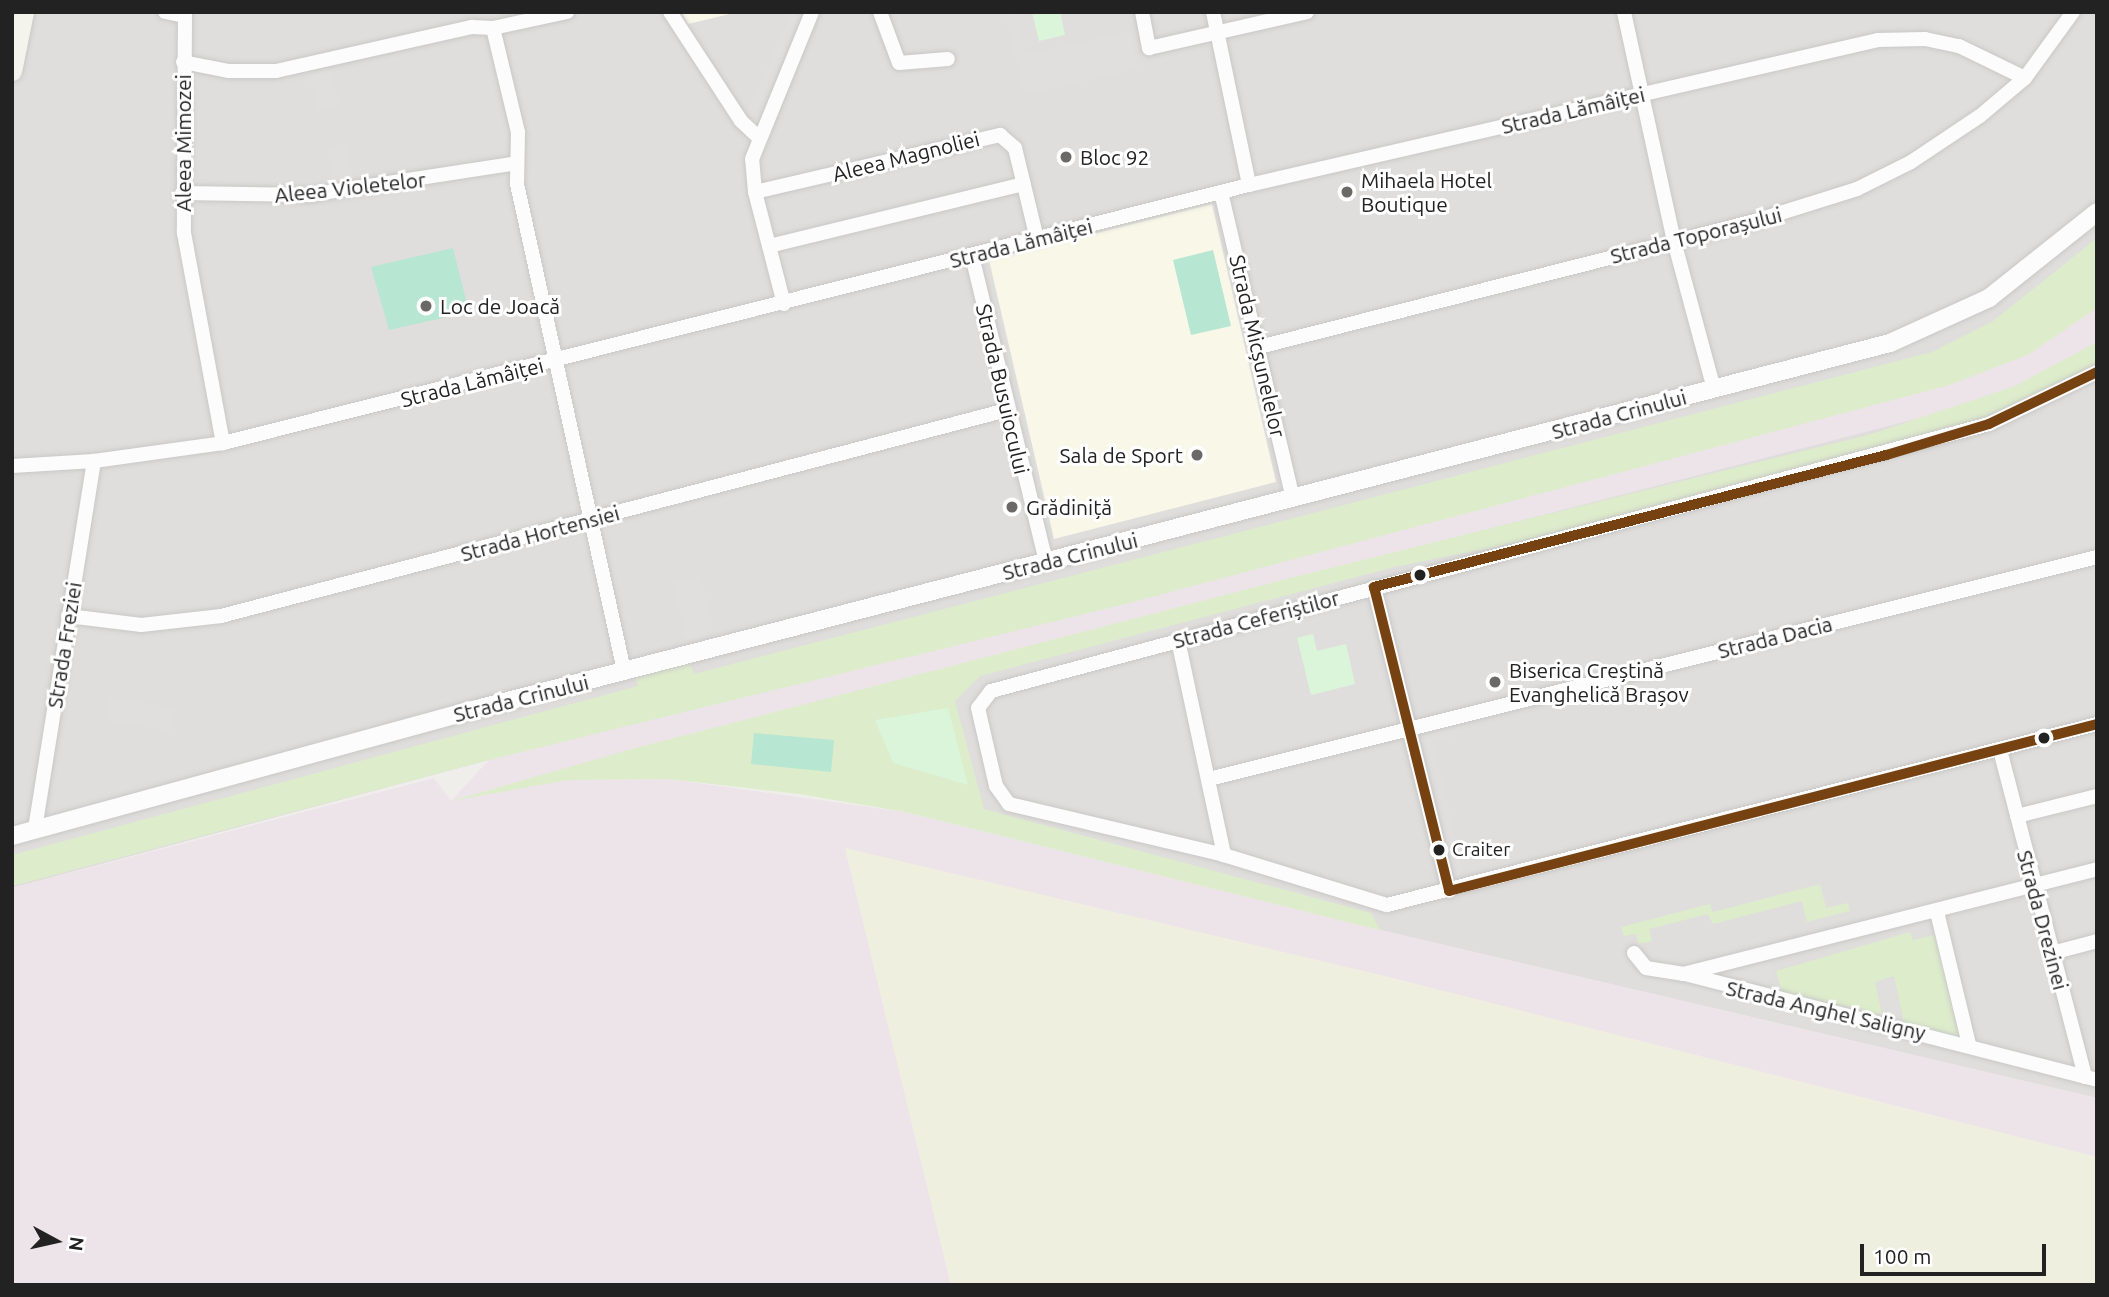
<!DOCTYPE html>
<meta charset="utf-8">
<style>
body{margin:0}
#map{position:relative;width:2109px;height:1297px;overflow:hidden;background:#f0eeeb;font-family:Ubuntu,sans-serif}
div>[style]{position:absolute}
.residential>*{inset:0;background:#dfdedc}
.industrial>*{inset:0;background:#ede4e9}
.education>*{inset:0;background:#f8f7e8}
.farmland>*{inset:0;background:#efefdf}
.grass>*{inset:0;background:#ddeccb}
.park>*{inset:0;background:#daf5da}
.pitch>*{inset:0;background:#b7e6d2}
.parking>*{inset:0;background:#e0dfde}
.roads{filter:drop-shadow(0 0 2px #c9c8c7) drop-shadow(0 0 2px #c9c8c7)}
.minor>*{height:14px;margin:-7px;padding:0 7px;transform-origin:7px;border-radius:7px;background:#fdfcfc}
.tertiary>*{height:18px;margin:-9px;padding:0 9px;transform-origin:9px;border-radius:9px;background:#fdfcfc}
.secondary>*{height:19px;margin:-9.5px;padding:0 9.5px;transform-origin:9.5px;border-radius:9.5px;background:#f4f4ed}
.bus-1>*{height:10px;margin:-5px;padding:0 5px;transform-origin:5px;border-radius:5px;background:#764212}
.dots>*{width:19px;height:19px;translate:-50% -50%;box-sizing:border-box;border:4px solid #fff;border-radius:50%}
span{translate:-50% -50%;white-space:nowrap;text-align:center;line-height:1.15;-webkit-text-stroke:6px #fff;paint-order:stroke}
.bus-label{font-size:19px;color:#222}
.left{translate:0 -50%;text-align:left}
.street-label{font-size:21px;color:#222}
.poi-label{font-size:21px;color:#222}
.right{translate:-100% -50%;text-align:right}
.frame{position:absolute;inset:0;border:14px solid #222;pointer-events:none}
.north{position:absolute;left:21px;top:1206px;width:70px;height:70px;-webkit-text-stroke:5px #fff;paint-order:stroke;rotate:98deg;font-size:19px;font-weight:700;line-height:28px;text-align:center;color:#222}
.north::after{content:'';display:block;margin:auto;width:24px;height:32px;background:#222;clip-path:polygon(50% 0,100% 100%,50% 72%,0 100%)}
.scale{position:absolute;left:1860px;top:1244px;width:186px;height:32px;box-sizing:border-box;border:4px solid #222;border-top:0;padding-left:9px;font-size:21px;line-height:24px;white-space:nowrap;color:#222;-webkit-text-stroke:5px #fff;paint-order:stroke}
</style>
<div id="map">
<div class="residential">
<div style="clip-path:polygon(12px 12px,2097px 12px,2097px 302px,1949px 385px,1125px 604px,489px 760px,12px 888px)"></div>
<div style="clip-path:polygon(2097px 342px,2097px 1098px,1380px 930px,1048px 847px,665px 741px,1537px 516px,2013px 387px)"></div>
</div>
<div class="industrial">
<div style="clip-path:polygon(2097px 302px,2097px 342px,2013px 387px,1939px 413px,665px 741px,461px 798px,569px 780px,668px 779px,905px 812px,1380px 930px,2097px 1098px,2097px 1157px,1384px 976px,846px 849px,951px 1285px,12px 1285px,12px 888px,434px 778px,451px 801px,489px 760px,1125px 604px,1949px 385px)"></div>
</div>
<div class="education">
<div style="clip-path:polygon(682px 12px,738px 12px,688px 24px)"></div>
<div style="clip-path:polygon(1212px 204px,1276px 482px,1054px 539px,989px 260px)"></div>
</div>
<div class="farmland">
<div style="clip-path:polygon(845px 848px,1384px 976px,2097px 1157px,2097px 1285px,951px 1285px)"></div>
</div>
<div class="grass">
<div style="clip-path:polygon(2097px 238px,2097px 308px,2028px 355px,1949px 385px,1125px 604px,489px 760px,12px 886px,12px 855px,638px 686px,635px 674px,688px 660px,694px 674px,1932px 352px,1993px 321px)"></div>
<div style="clip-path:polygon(2097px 342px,2097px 370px,2009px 414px,1538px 538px,1394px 567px,980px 676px,955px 701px,984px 809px,1371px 913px,1380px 930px,905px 812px,799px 794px,668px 779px,569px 780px,451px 801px,628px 750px,1286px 579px,1868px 435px,2013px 387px)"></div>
<div style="clip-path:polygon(1820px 884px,1826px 908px,1848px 903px,1850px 911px,1807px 922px,1802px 901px,1713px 924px,1708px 914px,1649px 929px,1652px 941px,1639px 944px,1636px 934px,1624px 936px,1621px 927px,1710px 904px,1713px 912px)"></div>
<div style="clip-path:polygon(1910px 932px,1913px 940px,1935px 935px,1962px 1038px,1904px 1023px,1894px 976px,1875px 982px,1882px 1015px,1782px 992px,1776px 971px)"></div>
</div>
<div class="park">
<div style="clip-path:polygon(1032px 12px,1060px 12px,1065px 35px,1039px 41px)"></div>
<div style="clip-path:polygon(1313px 634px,1317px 651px,1346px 644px,1355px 684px,1311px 695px,1297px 638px)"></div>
<div style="clip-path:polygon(948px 708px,968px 785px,893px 763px,875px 720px)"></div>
</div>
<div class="pitch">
<div style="clip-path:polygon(453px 248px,469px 312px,389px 330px,371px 267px)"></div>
<div style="clip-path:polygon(1213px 250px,1231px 326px,1191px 335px,1173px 260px)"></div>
<div style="clip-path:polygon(754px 733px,834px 740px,831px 772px,751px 764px)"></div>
</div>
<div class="parking">
<div style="clip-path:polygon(792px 12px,803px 12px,757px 118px,747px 113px)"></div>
<div style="clip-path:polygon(1005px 12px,1017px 12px,1027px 54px,1129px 32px,1138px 69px,1024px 95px)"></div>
<div style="clip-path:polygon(330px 70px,339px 105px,318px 110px,309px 75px)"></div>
<div style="clip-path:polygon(345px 143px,353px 177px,334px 180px,326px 148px)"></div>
<div style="clip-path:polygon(700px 576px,714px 633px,686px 640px,673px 583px)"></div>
<div style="clip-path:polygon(110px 697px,175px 708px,171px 731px,106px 720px)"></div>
<div style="clip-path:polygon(1460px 724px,1462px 734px,1433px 742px,1464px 875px,1453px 877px,1423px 744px,1425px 733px)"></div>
<div style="clip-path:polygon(1771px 962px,1775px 979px,1744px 986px,1733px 980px,1732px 971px)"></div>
<div style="clip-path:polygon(1638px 970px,1993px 1054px,1995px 1061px,1636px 978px)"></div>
<div style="clip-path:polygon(1894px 978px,1903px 1023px,1884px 1016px,1877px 983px)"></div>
</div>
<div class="roads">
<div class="minor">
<div style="left:165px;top:12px;width:20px;rotate:11deg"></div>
<div style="left:185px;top:12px;width:221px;rotate:90.3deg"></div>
<div style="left:184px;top:233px;width:214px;rotate:79.5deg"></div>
<div style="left:670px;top:12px;width:130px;rotate:56.9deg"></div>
<div style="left:741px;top:121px;width:23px;rotate:43deg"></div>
<div style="left:880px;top:12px;width:54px;rotate:69.6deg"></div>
<div style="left:899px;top:63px;width:49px;rotate:-4.7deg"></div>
<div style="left:1142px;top:12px;width:37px;rotate:79deg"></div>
<div style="left:1149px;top:48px;width:162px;rotate:-12.8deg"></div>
<div style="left:1213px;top:12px;width:177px;rotate:78.2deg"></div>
<div style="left:1624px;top:12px;width:234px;rotate:77.7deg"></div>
<div style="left:1674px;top:241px;width:153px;rotate:74.9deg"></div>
<div style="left:493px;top:28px;width:107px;rotate:76.5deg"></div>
<div style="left:518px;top:132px;width:52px;rotate:91.1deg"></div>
<div style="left:517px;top:184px;width:500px;rotate:77.6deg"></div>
<div style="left:183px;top:62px;width:47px;rotate:11.1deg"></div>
<div style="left:229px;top:71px;width:47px"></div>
<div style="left:276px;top:71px;width:201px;rotate:-12.7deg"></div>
<div style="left:472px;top:27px;width:21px;rotate:3deg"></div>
<div style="left:493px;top:28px;width:76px;rotate:-12.2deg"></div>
<div style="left:755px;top:192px;width:252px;rotate:-13.1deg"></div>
<div style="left:1000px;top:135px;width:20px;rotate:41deg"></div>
<div style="left:1015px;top:148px;width:94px;rotate:76.4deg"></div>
<div style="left:1221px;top:192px;width:315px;rotate:76.8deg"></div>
<div style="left:182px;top:193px;width:127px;rotate:0.9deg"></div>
<div style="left:309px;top:195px;width:210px;rotate:-8.7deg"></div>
<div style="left:769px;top:246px;width:262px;rotate:-13.7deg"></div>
<div style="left:972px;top:256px;width:316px;rotate:76.4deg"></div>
<div style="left:784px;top:304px;width:116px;rotate:-104.5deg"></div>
<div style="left:755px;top:192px;width:33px;rotate:-95deg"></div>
<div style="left:752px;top:159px;width:159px;rotate:-67.8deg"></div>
<div style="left:1259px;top:347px;width:512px;rotate:-14.25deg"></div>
<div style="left:1755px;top:221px;width:107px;rotate:-17.4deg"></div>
<div style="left:1857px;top:189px;width:60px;rotate:-26.6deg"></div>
<div style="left:1911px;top:162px;width:83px;rotate:-33.7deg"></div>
<div style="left:1980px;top:116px;width:59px;rotate:-40.2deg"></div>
<div style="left:2025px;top:78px;width:82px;rotate:-54deg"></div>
<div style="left:2097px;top:372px;width:120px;rotate:154.3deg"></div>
<div style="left:1989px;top:424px;width:1033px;rotate:165.02deg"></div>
<div style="left:991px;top:691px;width:21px;rotate:127deg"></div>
<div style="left:978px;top:708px;width:80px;rotate:77deg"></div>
<div style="left:996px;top:786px;width:22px;rotate:54deg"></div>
<div style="left:1009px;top:804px;width:221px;rotate:13.3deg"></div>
<div style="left:1224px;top:855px;width:170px;rotate:17.1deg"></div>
<div style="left:1387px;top:905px;width:733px;rotate:-14.3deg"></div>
<div style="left:12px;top:466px;width:82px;rotate:-3.5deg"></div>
<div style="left:94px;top:461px;width:130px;rotate:-7.9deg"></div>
<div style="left:223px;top:443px;width:1058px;rotate:-14.12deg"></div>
<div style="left:1249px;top:185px;width:645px;rotate:-12.98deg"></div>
<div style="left:1878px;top:40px;width:47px;rotate:-1.2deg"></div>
<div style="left:1925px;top:39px;width:35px;rotate:12deg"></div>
<div style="left:1959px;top:46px;width:73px;rotate:25.9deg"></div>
<div style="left:1374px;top:587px;width:313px;rotate:76.1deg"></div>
<div style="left:68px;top:616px;width:74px;rotate:7deg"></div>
<div style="left:141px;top:625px;width:81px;rotate:-6.4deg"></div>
<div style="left:221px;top:616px;width:813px;rotate:-14.69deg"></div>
<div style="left:1178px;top:640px;width:220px;rotate:77.9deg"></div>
<div style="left:2000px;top:750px;width:338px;rotate:75.4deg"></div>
<div style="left:1209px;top:779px;width:915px;rotate:-14.04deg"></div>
<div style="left:2017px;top:816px;width:82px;rotate:-14deg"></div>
<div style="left:35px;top:829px;width:373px;rotate:-80.9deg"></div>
<div style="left:1937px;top:912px;width:136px;rotate:76.4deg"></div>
<div style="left:1634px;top:953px;width:19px;rotate:51deg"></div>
<div style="left:1646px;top:968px;width:37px;rotate:9deg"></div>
<div style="left:1683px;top:974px;width:427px;rotate:-14.2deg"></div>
<div style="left:2052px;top:953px;width:47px;rotate:-14.9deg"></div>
<div style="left:1685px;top:974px;width:425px;rotate:14.4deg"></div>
</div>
<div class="tertiary">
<div style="left:12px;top:836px;width:478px;rotate:-15.3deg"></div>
<div style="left:473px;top:710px;width:1464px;rotate:-14.52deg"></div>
<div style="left:1890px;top:343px;width:109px;rotate:-24.4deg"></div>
<div style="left:1989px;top:298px;width:138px;rotate:-38.5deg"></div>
</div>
<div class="secondary">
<div style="left:12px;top:71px;width:60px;rotate:-78.5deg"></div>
</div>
</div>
<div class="bus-1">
<div style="left:2097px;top:372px;width:120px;rotate:154.3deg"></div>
<div style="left:1989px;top:424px;width:108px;rotate:163.2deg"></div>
<div style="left:1886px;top:455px;width:529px;rotate:165.54deg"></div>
<div style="left:1374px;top:587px;width:313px;rotate:76.1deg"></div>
<div style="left:1449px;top:891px;width:669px;rotate:-14.45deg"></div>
</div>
<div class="dots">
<div style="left:1066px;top:157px;background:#6a6968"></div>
<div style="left:1347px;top:192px;background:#6a6968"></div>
<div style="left:426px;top:306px;background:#6a6968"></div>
<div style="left:1197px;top:455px;background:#6a6968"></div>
<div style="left:1012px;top:507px;background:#6a6968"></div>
<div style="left:1420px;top:575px;background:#222"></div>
<div style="left:1495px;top:682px;background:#6a6968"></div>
<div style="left:2044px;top:738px;background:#222"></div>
<div style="left:1439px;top:850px;background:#222"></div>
</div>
<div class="bus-label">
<span class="left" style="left:1452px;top:850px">Craiter</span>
</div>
<div class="street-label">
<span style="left:1573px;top:110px;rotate:-13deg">Strada Lămâiței</span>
<span style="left:183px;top:143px;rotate:-90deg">Aleea Mimozei</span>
<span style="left:906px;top:156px;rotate:-14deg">Aleea Magnoliei</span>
<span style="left:350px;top:187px;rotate:-6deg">Aleea Violetelor</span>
<span style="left:1696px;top:235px;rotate:-14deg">Strada Toporașului</span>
<span style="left:1021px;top:243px;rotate:-14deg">Strada Lămâiței</span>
<span style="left:1258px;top:346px;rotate:77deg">Strada Micșunelelor</span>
<span style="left:472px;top:382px;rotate:-14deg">Strada Lămâiței</span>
<span style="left:1003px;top:389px;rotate:77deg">Strada Busuiocului</span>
<span style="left:1619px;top:414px;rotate:-15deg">Strada Crinului</span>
<span style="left:540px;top:533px;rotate:-15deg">Strada Hortensiei</span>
<span style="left:1070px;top:556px;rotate:-14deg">Strada Crinului</span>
<span style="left:1256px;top:619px;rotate:-15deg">Strada Ceferiștilor</span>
<span style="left:1775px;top:637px;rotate:-14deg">Strada Dacia</span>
<span style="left:64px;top:645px;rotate:-81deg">Strada Freziei</span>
<span style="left:521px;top:698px;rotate:-14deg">Strada Crinului</span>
<span style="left:2043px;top:920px;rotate:75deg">Strada Drezinei</span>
<span style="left:1826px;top:1010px;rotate:13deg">Strada Anghel Saligny</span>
</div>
<div class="poi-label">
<span class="left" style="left:1080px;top:157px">Bloc 92</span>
<span class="left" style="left:1361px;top:192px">Mihaela Hotel<br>Boutique</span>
<span class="left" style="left:440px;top:306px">Loc de Joacă</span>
<span class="right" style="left:1183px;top:455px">Sala de Sport</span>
<span class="left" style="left:1026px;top:507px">Grădiniță</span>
<span class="left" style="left:1509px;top:682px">Biserica Creștină<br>Evanghelică Brașov</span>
</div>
<div class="frame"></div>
<div class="north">N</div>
<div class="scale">100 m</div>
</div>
